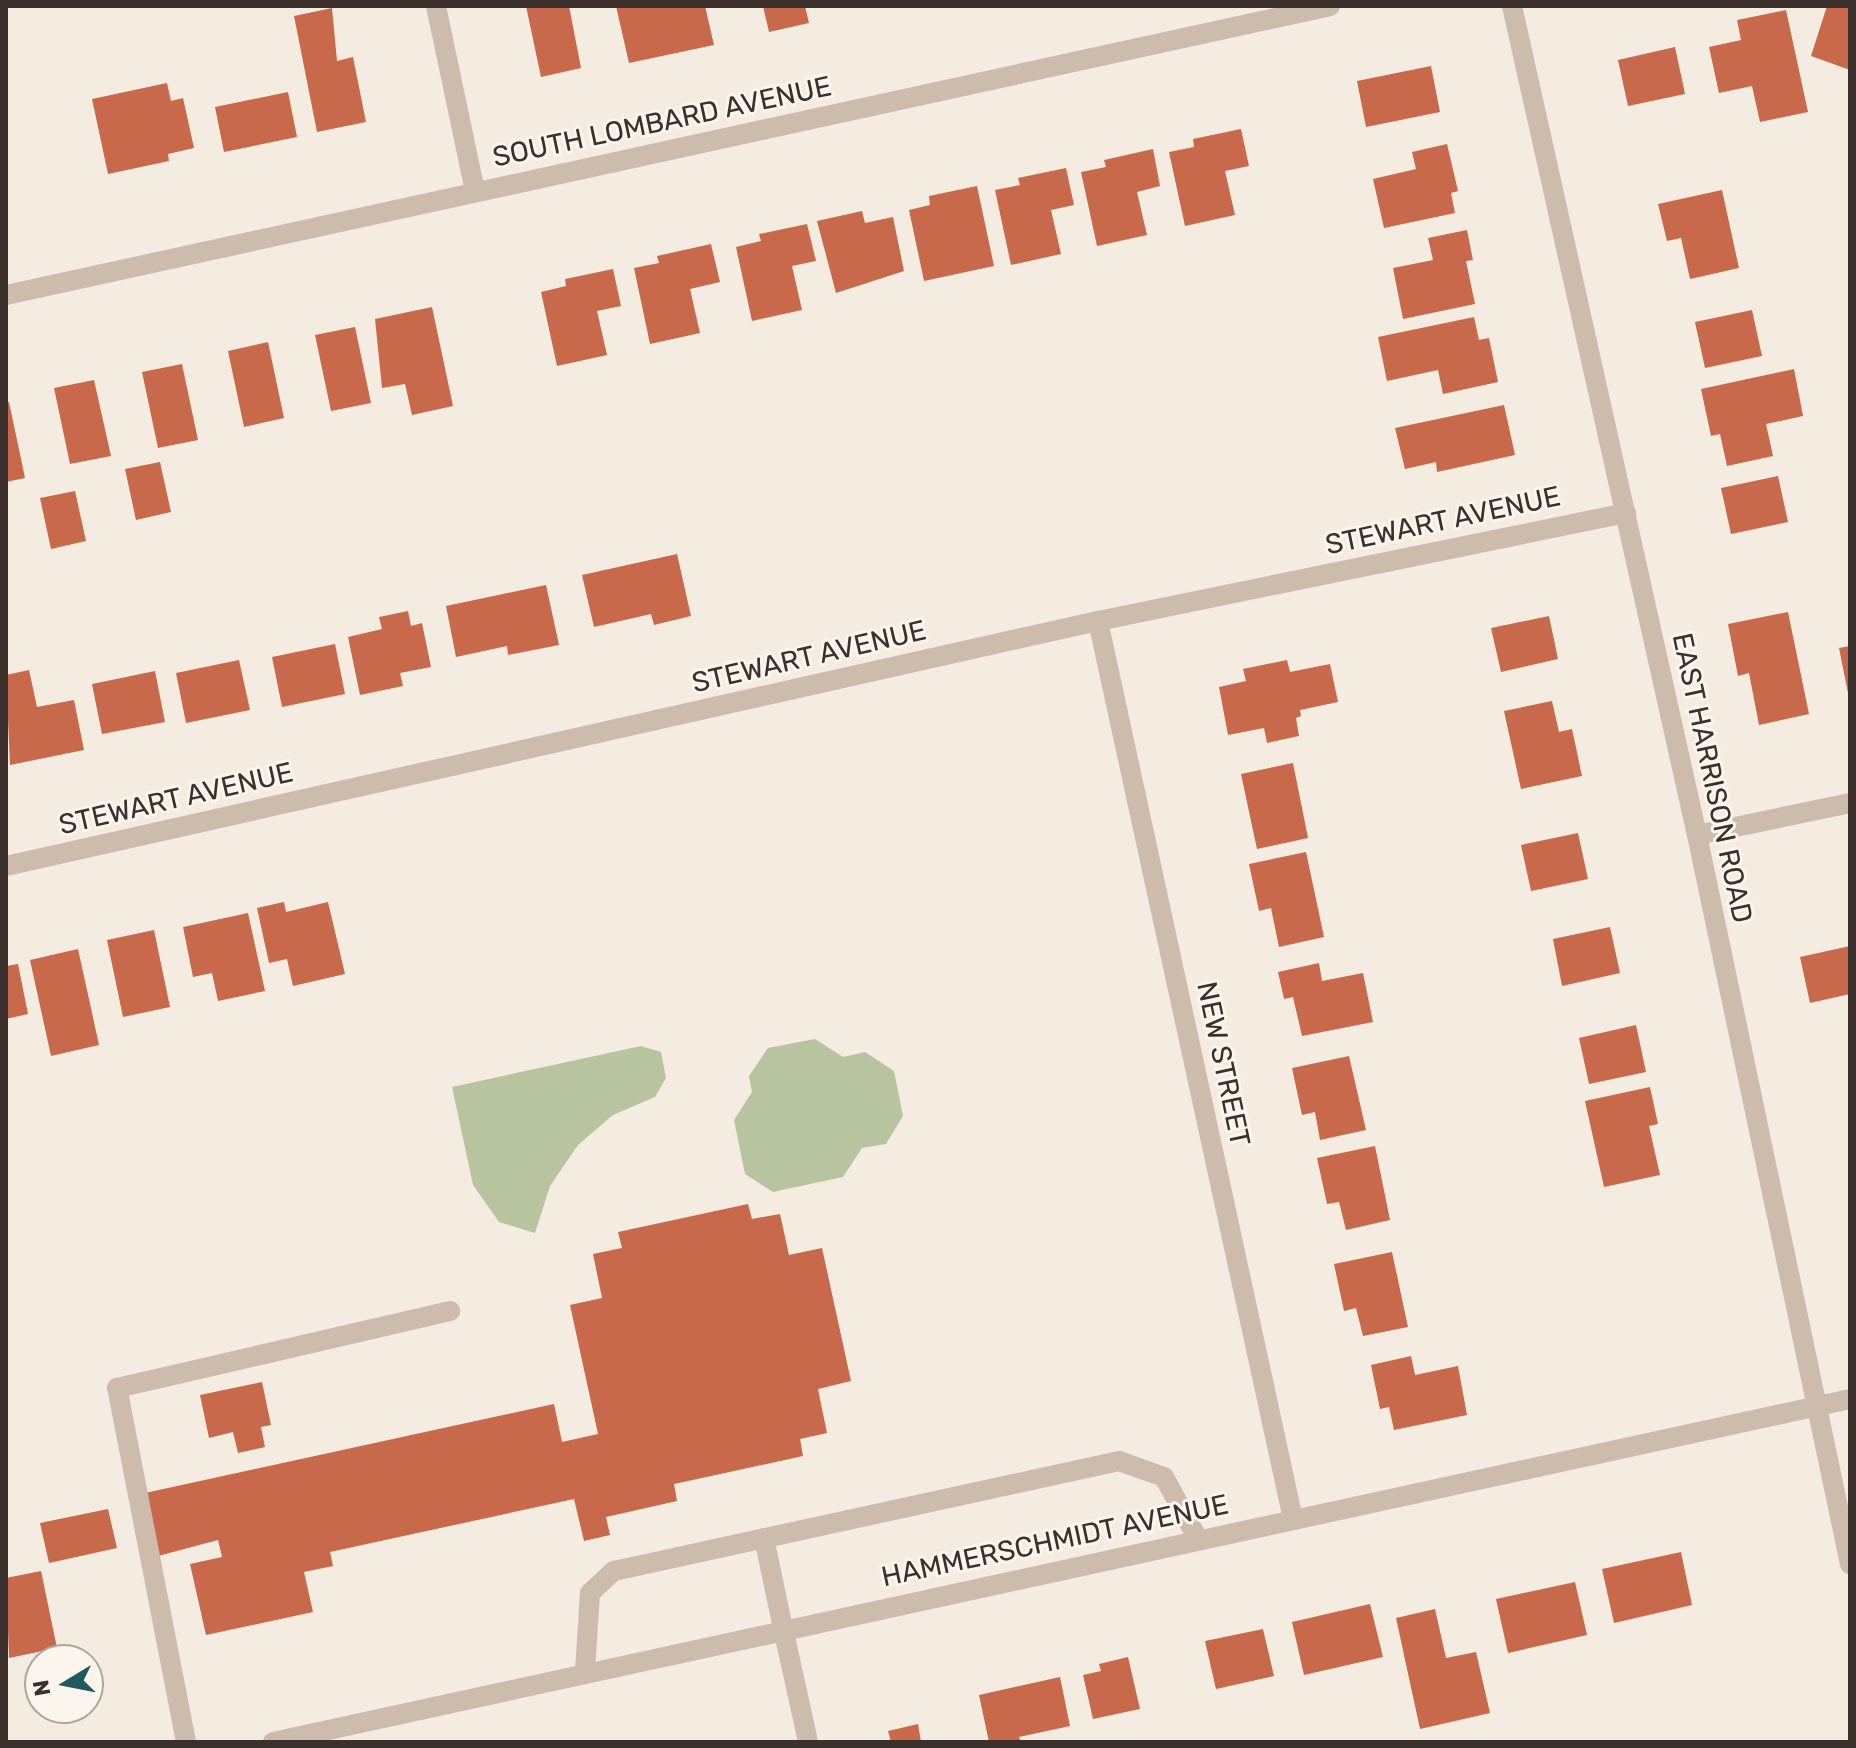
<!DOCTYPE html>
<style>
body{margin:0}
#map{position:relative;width:1856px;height:1748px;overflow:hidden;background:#f4ebe1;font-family:Rubik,sans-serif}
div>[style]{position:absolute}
.green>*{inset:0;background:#b8c4a0}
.building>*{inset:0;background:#c8694b}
.lane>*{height:20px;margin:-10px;padding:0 10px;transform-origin:10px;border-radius:10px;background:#cdbbac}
.street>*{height:20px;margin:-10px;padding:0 10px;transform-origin:10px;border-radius:10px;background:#cdbbac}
span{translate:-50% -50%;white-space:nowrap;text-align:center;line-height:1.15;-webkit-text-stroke:6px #fbf5ee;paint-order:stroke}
.street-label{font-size:28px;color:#3b302b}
.frame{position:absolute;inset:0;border:8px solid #3b302b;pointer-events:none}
.north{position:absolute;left:24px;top:1644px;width:80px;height:80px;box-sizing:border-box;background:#fbf5ee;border:2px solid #aea6a0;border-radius:50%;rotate:260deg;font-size:22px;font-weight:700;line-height:32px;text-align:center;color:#3b302b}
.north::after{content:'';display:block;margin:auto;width:28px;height:36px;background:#1f5a5e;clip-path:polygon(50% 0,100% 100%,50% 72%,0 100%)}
</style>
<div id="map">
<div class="green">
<div style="clip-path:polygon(815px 1039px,843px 1057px,865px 1052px,894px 1071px,903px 1116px,886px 1144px,862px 1148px,843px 1177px,773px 1192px,745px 1174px,734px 1120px,752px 1092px,749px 1076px,768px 1048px)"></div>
<div style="clip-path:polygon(641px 1046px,661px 1052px,666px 1078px,655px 1097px,613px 1115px,578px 1145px,550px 1186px,535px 1233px,499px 1222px,473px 1185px,452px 1087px)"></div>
</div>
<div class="building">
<div style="clip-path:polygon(526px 6px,569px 6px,581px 68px,541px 77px)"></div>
<div style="clip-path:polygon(616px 6px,705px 6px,714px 45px,629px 63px)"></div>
<div style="clip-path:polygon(763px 6px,805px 6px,809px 23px,769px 32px)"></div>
<div style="clip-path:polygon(1827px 6px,1850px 6px,1850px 70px,1811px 56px)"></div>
<div style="clip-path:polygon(332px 8px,337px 61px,353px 57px,366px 122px,317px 132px,294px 16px)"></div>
<div style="clip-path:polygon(1786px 10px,1808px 112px,1760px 122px,1752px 86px,1719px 93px,1709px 47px,1741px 40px,1737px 20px)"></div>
<div style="clip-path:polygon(1675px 47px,1685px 94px,1628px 106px,1618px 60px)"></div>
<div style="clip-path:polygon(1431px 66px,1440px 112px,1366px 127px,1357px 81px)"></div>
<div style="clip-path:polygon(167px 83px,171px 101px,183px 98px,194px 148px,168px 154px,169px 161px,108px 174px,92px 99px)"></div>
<div style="clip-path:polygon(288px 92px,297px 137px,224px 152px,215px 107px)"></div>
<div style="clip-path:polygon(1241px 129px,1249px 166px,1225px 171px,1235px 215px,1185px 226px,1169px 152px,1194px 147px,1193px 139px)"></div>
<div style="clip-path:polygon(1447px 144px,1458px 191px,1451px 193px,1455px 213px,1384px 228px,1373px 179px,1416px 169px,1412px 152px)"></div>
<div style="clip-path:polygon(1153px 149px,1160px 186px,1137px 192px,1147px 235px,1097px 246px,1081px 172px,1106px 167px,1104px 160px)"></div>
<div style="clip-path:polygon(1066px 168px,1074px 205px,1051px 210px,1061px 254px,1011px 265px,995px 190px,1020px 185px,1018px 178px)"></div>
<div style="clip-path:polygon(977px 186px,994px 266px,924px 281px,909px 210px,930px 205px,929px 196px)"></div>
<div style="clip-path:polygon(1722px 190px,1739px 268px,1690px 279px,1681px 238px,1667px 241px,1658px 204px)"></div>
<div style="clip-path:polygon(862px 211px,865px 223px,893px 217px,904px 271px,836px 293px,817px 221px)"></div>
<div style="clip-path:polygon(807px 224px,816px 261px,792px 266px,802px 310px,752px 321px,736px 247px,761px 241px,759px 234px)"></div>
<div style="clip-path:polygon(1467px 230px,1473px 260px,1466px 261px,1475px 304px,1403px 319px,1393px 268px,1433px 260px,1428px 238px)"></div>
<div style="clip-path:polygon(711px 244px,720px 282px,690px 289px,700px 333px,650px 344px,634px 268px,659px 263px,657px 256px)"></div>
<div style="clip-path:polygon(613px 269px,621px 306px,597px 311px,607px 355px,557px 366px,541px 292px,566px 286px,565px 279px)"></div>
<div style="clip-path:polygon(432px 307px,453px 406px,412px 415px,405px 384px,382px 388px,375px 319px)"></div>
<div style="clip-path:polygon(1752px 310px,1762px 356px,1705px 368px,1695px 322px)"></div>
<div style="clip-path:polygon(1474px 317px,1479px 340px,1489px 338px,1498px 382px,1443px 394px,1438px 370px,1387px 381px,1378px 337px)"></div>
<div style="clip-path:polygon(355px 327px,371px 403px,331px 411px,315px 335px)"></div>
<div style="clip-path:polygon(268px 342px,284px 418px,244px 427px,228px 351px)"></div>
<div style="clip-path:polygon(182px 364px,198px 440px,158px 448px,142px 372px)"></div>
<div style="clip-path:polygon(1794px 369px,1803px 416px,1766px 424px,1773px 456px,1727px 466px,1720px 434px,1711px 436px,1701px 389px)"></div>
<div style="clip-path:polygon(94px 380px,111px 456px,70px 464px,54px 388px)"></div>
<div style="clip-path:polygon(9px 402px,25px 478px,6px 482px,6px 403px)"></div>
<div style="clip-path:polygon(1504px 405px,1515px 455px,1437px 472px,1436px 462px,1405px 469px,1395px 428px)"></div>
<div style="clip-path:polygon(160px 462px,171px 512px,136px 520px,125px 469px)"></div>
<div style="clip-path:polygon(1778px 476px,1788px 522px,1731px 534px,1721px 488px)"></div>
<div style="clip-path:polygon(75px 491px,86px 541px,51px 549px,40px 498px)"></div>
<div style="clip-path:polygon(677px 554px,691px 616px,654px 625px,651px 614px,594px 627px,582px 575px)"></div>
<div style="clip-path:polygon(546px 585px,559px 645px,508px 655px,507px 646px,456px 657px,446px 606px)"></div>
<div style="clip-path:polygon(408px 611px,411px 626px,422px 623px,431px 667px,400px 673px,403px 686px,360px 695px,348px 637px,382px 629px,379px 617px)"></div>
<div style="clip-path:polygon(1788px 612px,1809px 714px,1759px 725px,1749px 673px,1738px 676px,1728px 624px)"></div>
<div style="clip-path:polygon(1549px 616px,1558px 659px,1501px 672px,1491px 628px)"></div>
<div style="clip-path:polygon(335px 644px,345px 694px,282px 707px,272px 657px)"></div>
<div style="clip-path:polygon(1850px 646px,1850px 698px,1849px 698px,1839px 648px)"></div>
<div style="clip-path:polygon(239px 660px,250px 710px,186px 723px,176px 673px)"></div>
<div style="clip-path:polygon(1287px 660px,1290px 672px,1330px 664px,1338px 702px,1300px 710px,1301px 716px,1296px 718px,1299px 736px,1267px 743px,1264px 728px,1228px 735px,1219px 687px,1246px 681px,1243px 669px)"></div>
<div style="clip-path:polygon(29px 670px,37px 707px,74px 700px,84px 750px,10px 765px,6px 675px)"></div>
<div style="clip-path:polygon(155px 671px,165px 722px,102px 734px,92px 684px)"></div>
<div style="clip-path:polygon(1552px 701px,1559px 732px,1572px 729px,1582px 776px,1521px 789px,1504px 711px)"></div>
<div style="clip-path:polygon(1293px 763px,1308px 838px,1257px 849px,1241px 774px)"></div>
<div style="clip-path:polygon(1578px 833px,1588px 879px,1531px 891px,1521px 845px)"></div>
<div style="clip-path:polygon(1306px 852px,1324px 937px,1279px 947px,1271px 908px,1259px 911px,1249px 864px)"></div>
<div style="clip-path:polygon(284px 902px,286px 912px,328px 902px,345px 974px,293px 986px,287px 959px,269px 963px,257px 908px)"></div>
<div style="clip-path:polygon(248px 913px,265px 991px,218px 1001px,212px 973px,193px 977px,183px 927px)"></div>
<div style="clip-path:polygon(1610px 927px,1620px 973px,1562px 986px,1553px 939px)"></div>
<div style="clip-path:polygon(154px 930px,170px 1007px,123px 1017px,107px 940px)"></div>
<div style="clip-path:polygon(1850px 946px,1850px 994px,1810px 1003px,1800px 957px)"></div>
<div style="clip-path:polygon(78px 949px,99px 1045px,51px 1056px,30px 960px)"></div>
<div style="clip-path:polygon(1319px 963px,1322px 981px,1363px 973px,1373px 1022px,1302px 1036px,1293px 997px,1284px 999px,1278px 972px)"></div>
<div style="clip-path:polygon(18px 964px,28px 1014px,6px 1019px,6px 966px)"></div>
<div style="clip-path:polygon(1636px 1025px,1646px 1072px,1589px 1084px,1579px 1038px)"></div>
<div style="clip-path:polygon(1349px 1056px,1366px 1130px,1320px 1140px,1315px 1112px,1302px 1115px,1292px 1068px)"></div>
<div style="clip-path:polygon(1650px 1087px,1658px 1124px,1649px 1126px,1660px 1175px,1604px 1187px,1585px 1101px)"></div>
<div style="clip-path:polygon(1375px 1146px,1390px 1220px,1346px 1230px,1339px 1202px,1327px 1204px,1317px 1158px)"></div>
<div style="clip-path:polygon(748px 1204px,752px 1219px,780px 1214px,789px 1255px,822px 1248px,851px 1381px,818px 1389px,827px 1433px,800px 1439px,803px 1456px,674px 1484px,677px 1501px,606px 1517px,610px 1535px,584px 1541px,574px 1499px,330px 1552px,333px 1566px,304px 1572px,313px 1612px,206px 1635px,190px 1564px,222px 1557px,218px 1540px,158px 1556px,145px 1493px,554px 1404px,562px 1442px,598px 1434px,570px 1305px,602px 1298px,593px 1254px,622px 1248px,618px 1232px)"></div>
<div style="clip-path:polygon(1392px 1252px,1408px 1327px,1363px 1336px,1356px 1308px,1344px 1311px,1334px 1264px)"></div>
<div style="clip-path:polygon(1411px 1356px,1415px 1375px,1458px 1366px,1467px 1415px,1394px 1430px,1389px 1407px,1380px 1409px,1371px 1365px)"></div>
<div style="clip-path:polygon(262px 1382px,271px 1425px,261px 1427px,265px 1447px,238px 1453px,233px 1432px,209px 1438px,200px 1395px)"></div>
<div style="clip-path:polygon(108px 1509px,117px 1548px,49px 1563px,40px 1523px)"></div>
<div style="clip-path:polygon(1681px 1552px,1692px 1605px,1614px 1623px,1602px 1569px)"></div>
<div style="clip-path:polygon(41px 1571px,57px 1648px,9px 1658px,6px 1578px)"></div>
<div style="clip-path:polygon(1575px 1582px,1587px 1635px,1508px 1653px,1496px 1599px)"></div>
<div style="clip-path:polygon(1370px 1604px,1383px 1657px,1304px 1675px,1292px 1622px)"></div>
<div style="clip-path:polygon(1435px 1609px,1446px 1658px,1476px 1652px,1490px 1713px,1420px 1729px,1396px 1618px)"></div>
<div style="clip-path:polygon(1263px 1629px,1274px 1676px,1216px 1689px,1205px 1641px)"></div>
<div style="clip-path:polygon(1128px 1657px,1140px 1709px,1093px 1719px,1083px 1675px,1101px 1671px,1099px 1664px)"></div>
<div style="clip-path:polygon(1060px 1677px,1070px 1726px,1019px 1737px,1021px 1742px,989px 1742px,979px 1695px)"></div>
<div style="clip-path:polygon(918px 1724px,921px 1742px,891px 1742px,888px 1731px)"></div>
</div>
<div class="lane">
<div style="left:764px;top:1538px;width:92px;rotate:78.1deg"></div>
<div style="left:585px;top:1672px;width:79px;rotate:-86.4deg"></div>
<div style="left:590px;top:1593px;width:33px;rotate:-43deg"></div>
<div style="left:614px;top:1571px;width:517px;rotate:-12.29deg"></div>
<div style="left:1119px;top:1461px;width:48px;rotate:19.6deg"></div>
<div style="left:1164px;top:1477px;width:71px;rotate:61.3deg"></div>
<div style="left:186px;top:1742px;width:361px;rotate:-101deg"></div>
<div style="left:117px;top:1388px;width:342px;rotate:-13deg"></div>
</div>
<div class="street">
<div style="left:436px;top:6px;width:189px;rotate:78.1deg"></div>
<div style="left:1512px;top:6px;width:849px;rotate:77.42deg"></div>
<div style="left:1697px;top:835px;width:745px;rotate:78.15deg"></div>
<div style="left:6px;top:295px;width:1355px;rotate:-12.31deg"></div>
<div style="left:1098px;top:621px;width:919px;rotate:77.75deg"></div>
<div style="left:1697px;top:835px;width:156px;rotate:-11.8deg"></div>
<div style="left:6px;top:866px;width:1119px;rotate:-12.65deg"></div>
<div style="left:1098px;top:621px;width:539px;rotate:-11.56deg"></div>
<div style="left:783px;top:1628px;width:117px;rotate:77.6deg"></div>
<div style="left:273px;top:1742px;width:1614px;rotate:-12.27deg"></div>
</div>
<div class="street-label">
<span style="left:662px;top:122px;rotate:-12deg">SOUTH LOMBARD AVENUE</span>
<span style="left:1443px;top:521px;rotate:-12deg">STEWART AVENUE</span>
<span style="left:809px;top:657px;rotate:-13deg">STEWART AVENUE</span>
<span style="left:1712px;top:778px;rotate:78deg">EAST HARRISON ROAD</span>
<span style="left:176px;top:799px;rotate:-13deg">STEWART AVENUE</span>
<span style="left:1223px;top:1064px;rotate:78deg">NEW STREET</span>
<span style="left:1055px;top:1541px;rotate:-12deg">HAMMERSCHMIDT AVENUE</span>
</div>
<div class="frame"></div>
<div class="north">N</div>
</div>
